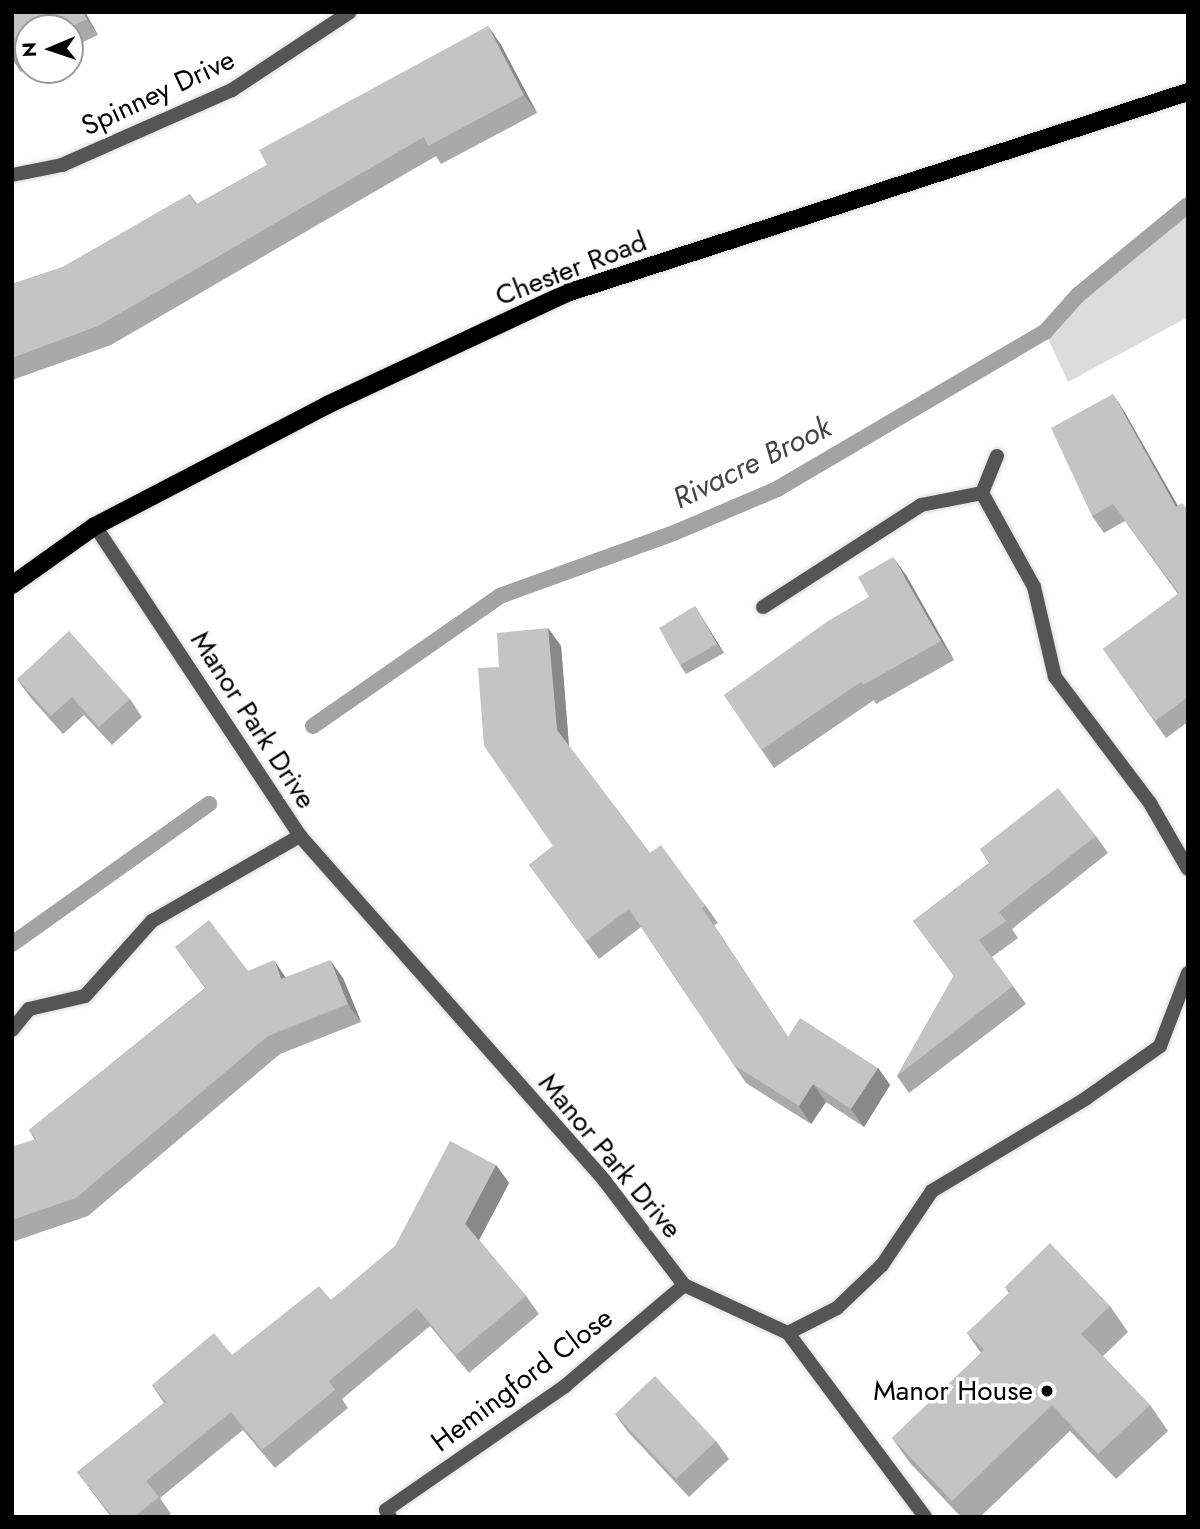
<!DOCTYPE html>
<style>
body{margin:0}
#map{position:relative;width:1200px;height:1529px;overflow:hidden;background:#fff;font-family:Jost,sans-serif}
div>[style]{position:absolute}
.green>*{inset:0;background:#dcdcdc}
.stream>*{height:16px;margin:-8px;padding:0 8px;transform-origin:8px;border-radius:8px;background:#a3a3a3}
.roads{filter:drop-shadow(0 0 2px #dbdbdb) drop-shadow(0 0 2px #dbdbdb)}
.service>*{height:14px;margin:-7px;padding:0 7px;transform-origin:7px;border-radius:7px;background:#555}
.minor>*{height:14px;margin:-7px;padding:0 7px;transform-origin:7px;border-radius:7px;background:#555}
.primary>*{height:18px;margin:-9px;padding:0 9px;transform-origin:9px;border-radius:9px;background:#000}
.wall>*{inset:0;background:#a9a9a9}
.shaded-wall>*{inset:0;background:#898989}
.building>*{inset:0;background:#c4c4c4}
.dots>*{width:19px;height:19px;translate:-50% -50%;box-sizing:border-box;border:4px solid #fff;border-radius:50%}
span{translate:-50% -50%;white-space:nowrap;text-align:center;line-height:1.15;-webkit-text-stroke:7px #fff;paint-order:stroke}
.street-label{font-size:28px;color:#000}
.poi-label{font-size:28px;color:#000}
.right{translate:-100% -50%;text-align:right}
.water-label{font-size:30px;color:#444;font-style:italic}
.frame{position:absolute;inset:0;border:14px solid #000;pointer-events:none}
.north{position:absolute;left:14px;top:14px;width:70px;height:70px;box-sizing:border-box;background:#fff;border:2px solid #999;border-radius:50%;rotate:268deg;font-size:19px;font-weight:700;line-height:28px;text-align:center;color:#000}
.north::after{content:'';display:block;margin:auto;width:24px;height:32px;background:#000;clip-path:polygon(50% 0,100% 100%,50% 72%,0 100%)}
</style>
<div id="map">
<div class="green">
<div style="clip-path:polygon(1188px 205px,1188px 317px,1068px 382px,1045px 332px,1078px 295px)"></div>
</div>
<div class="stream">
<div style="left:313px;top:726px;width:228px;rotate:-34.8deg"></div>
<div style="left:500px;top:596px;width:185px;rotate:-19.9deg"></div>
<div style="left:674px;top:533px;width:112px;rotate:-23.1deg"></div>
<div style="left:777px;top:489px;width:311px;rotate:-30.4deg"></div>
<div style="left:1045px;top:332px;width:50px;rotate:-48.3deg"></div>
<div style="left:1078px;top:295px;width:142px;rotate:-39.3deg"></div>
<div style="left:12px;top:944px;width:242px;rotate:-35.4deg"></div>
</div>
<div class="roads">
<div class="service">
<div style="left:763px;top:607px;width:188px;rotate:-32.8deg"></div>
<div style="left:12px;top:1030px;width:27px;rotate:-51deg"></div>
</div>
<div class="minor">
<div style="left:12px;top:175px;width:51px;rotate:-11.3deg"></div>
<div style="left:62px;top:165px;width:186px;rotate:-23.8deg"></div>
<div style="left:232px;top:90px;width:141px;rotate:-33.5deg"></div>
<div style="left:982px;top:493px;width:40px;rotate:-68deg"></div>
<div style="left:921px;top:505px;width:62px;rotate:-11.1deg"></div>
<div style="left:982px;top:493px;width:107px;rotate:61deg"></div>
<div style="left:1034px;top:587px;width:92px;rotate:76.9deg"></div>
<div style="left:1055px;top:677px;width:158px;rotate:53deg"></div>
<div style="left:1150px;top:803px;width:76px;rotate:60.1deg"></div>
<div style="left:95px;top:526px;width:372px;rotate:56.5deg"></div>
<div style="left:300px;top:836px;width:459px;rotate:48.5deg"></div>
<div style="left:604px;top:1180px;width:132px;rotate:52.7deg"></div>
<div style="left:684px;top:1285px;width:115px;rotate:24.8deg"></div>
<div style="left:788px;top:1333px;width:55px;rotate:-27deg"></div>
<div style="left:837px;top:1308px;width:62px;rotate:-43.7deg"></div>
<div style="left:882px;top:1265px;width:89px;rotate:-56deg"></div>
<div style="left:932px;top:1191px;width:179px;rotate:-31deg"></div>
<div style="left:1085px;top:1099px;width:92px;rotate:-35.2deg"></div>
<div style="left:1160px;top:1046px;width:78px;rotate:-69deg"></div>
<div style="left:29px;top:1009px;width:57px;rotate:-13.1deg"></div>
<div style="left:85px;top:996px;width:101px;rotate:-48.2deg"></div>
<div style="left:152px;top:921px;width:171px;rotate:-29.9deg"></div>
<div style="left:788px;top:1333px;width:229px;rotate:53.3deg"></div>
<div style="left:390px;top:1517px;width:8px;rotate:-120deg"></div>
<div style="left:386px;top:1510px;width:218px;rotate:-34.7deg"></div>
<div style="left:565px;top:1386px;width:156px;rotate:-40.3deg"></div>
</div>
<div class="primary">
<div style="left:12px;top:585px;width:102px;rotate:-35.4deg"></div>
<div style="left:95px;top:526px;width:262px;rotate:-27.5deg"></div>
<div style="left:327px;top:405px;width:265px;rotate:-25deg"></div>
<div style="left:567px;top:293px;width:653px;rotate:-17.94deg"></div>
</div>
</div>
<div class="wall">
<div style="clip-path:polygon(12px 12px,85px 12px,98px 35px,70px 48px,70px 28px,28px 28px,28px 69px,21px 72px,12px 59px)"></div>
<div style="clip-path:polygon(488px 26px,501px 45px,537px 113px,441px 164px,436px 156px,111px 345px,12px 380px,12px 284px,63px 267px,190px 194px,197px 204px,267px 165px)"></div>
<div style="clip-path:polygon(1124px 411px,1178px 506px,1188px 510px,1188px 722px,1166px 738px,1103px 649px,1178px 594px,1125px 521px,1104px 533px,1092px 516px)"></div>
<div style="clip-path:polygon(906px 575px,954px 660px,876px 704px,874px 700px,774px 768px,724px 695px,869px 597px)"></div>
<div style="clip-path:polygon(695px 606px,724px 653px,686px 674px,680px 665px)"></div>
<div style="clip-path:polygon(548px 628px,561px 646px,569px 746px,650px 853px,705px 905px,718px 923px,714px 925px,788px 1037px,878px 1068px,890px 1085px,864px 1127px,826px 1102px,811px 1124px,746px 1083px,641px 927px,599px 959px,529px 865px,553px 846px,499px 667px)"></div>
<div style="clip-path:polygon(17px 679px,130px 699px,142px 717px,112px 745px,84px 715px,63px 734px,30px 697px)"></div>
<div style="clip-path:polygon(1096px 836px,1108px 853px,1012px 929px,1018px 938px,992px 957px,1026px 1004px,909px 1093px,897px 1076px,954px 976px,913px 921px,989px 863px,980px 849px)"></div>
<div style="clip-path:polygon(175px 947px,248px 971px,286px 977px,343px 978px,361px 1022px,280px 1054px,88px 1216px,12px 1242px,12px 1147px,35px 1140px,29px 1130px,205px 988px)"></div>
<div style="clip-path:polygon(496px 1165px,509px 1183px,479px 1240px,526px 1296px,539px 1314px,469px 1373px,430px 1326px,342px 1399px,348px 1408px,275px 1468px,243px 1430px,160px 1498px,171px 1514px,168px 1517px,111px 1517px,77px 1472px,164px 1403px,152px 1385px,232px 1355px,331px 1300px)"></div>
<div style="clip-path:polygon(1005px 1287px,1110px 1306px,1128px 1332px,1103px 1356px,1150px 1405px,1168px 1431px,1116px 1479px,1070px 1431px,980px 1517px,961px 1517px,910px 1463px,892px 1438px,981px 1353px,967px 1333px,1009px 1293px)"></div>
<div style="clip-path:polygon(615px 1414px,716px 1441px,729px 1459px,689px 1497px,628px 1432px)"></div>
</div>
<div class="shaded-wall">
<div style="clip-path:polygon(83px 12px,85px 12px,98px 35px,87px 19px)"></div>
<div style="clip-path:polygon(488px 26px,501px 45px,537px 113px,524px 95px)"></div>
<div style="clip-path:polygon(1113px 394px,1124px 411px,1188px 524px,1176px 507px)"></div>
<div style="clip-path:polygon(893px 557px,906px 575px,954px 660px,941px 641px)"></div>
<div style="clip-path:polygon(695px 606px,701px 616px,724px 653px,717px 644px)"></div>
<div style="clip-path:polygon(548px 628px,561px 646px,569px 747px,557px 730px)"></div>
<div style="clip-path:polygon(274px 960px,286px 978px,281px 979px)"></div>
<div style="clip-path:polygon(330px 960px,343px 978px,361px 1022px,348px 1004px)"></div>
<div style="clip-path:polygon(878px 1068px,890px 1085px,864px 1127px,851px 1109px)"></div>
<div style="clip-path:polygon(813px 1084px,826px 1102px,811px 1124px,799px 1106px)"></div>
<div style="clip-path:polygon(496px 1165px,509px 1183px,478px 1242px,465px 1224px)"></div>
</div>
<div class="building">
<div style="clip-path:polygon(12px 12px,83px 12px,87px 19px,68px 28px,28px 28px,28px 48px,12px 56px)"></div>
<div style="clip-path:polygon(488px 26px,524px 95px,428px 146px,424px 137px,98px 326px,12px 358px,12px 284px,63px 267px,190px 194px,196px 205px,267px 165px,259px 150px)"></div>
<div style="clip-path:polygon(1113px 394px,1176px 507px,1182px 503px,1188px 510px,1188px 697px,1155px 721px,1103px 649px,1179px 593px,1113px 504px,1092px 516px,1051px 428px)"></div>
<div style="clip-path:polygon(893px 557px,941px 641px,863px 685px,861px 682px,761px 750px,724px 695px,828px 621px,869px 597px,858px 577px)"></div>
<div style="clip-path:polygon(695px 606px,717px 644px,680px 665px,659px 628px)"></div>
<div style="clip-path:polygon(548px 628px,557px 730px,650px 853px,661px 845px,705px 905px,702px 908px,788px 1037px,800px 1018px,878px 1068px,851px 1109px,813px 1084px,799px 1106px,734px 1065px,629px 909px,586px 941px,529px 865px,553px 846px,484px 746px,478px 668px,499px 667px,497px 633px)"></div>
<div style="clip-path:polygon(69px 631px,130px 699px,99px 727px,72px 697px,51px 716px,17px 679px)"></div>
<div style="clip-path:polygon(1058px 788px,1096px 836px,999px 912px,1006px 921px,979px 940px,1013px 986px,897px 1076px,954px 975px,913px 921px,990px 863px,980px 849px)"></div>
<div style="clip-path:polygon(209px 920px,248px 971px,274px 960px,281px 979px,330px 960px,348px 1004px,268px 1036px,76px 1198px,12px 1220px,12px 1147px,36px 1139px,29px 1130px,206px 988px,175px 947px)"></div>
<div style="clip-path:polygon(450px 1141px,496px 1165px,465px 1224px,526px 1296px,456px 1355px,417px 1308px,329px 1381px,335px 1390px,262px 1450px,231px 1412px,146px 1481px,159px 1497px,134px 1517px,113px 1517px,77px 1472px,166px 1402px,152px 1385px,214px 1333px,232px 1355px,319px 1286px,331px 1300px,395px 1246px)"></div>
<div style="clip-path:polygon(1050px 1243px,1110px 1306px,1081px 1334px,1150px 1405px,1098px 1454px,1052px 1405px,952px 1501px,892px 1438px,984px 1350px,967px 1333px,1010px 1292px,1005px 1287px)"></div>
<div style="clip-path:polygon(655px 1376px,716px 1441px,676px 1479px,615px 1414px)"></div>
</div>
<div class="dots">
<div style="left:1047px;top:1391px;background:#000"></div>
</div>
<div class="street-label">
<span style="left:158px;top:93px;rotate:-25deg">Spinney Drive</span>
<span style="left:571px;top:269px;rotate:-21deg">Chester Road</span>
<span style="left:253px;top:720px;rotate:57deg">Manor Park Drive</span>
<span style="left:610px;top:1156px;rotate:50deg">Manor Park Drive</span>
<span style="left:522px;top:1380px;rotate:-37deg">Hemingford Close</span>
</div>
<div class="poi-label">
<span class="right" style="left:1033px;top:1391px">Manor House</span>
</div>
<div class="water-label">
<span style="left:752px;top:463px;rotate:-26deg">Rivacre Brook</span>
</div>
<div class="frame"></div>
<div class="north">N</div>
</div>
